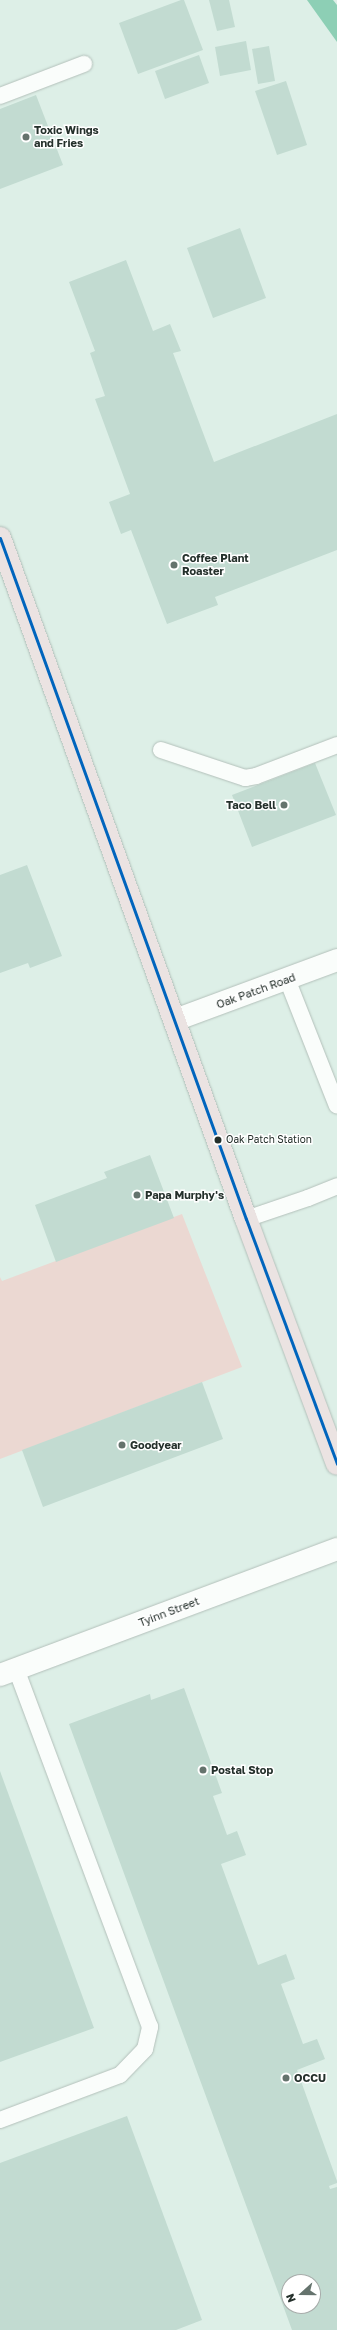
<!DOCTYPE html>
<style>
body{margin:0}
#map{position:relative;width:337px;height:2330px;overflow:hidden;background:#ddefe7;font-family:"Golos Text",sans-serif}
div>[style]{position:absolute}
.green>*{inset:0;background:#ebd8d2}
.water>*{inset:0;background:#8dcfb5}
.building>*{inset:0;background:#c2dbd1}
.roads{filter:drop-shadow(0 0 1px #b3c0ba) drop-shadow(0 0 1px #b3c0ba)}
.service>*{height:16px;margin:-8px;padding:0 8px;transform-origin:8px;border-radius:8px;background:#fafdfb}
.minor>*{height:22px;margin:-11px;padding:0 11px;transform-origin:11px;border-radius:11px;background:#fafdfb}
.tertiary>*{height:22px;margin:-11px;padding:0 11px;transform-origin:11px;border-radius:11px;background:#fafdfb}
.primary>*{height:22px;margin:-11px;padding:0 11px;transform-origin:11px;border-radius:11px;background:#ebe3e2}
.bus-1>*{height:3px;margin:-1.5px;padding:0 1.5px;transform-origin:1.5px;border-radius:1.5px;background:#0065bd}
.dots>*{width:11px;height:11px;translate:-50% -50%;box-sizing:border-box;border:2px solid #fff;border-radius:50%}
span{translate:-50% -50%;white-space:nowrap;text-align:center;line-height:1.15;-webkit-text-stroke:3px #fff;paint-order:stroke}
.bus-label{font-size:10px;color:#24302b}
.left{translate:0 -50%;text-align:left}
.poi-label{font-size:11px;color:#24302b;font-weight:700}
.right{translate:-100% -50%;text-align:right}
.street-label{font-size:11px;color:#24302b}
.north{position:absolute;left:281px;top:2274px;width:40px;height:40px;box-sizing:border-box;background:#fff;border:1px solid #a7acaa;border-radius:50%;rotate:249deg;font-size:11px;font-weight:700;line-height:16px;text-align:center;color:#24302b}
.north::after{content:'';display:block;margin:auto;width:14px;height:18px;background:#65736d;clip-path:polygon(50% 0,100% 100%,50% 72%,0 100%)}
</style>
<div id="map">
<div class="green">
<div style="clip-path:polygon(182px 1214px,242px 1367px,0 1459px,0 1277px,2px 1281px)"></div>
</div>
<div class="water">
<div style="clip-path:polygon(307px 0,333px 0,337px 5px,337px 42px)"></div>
</div>
<div class="building">
<div style="clip-path:polygon(181px 0,184px 0,203px 50px,138px 74px,119px 23px)"></div>
<div style="clip-path:polygon(209px 0,229px 0,235px 27px,217px 31px)"></div>
<div style="clip-path:polygon(246px 41px,251px 70px,220px 76px,215px 47px)"></div>
<div style="clip-path:polygon(269px 46px,275px 81px,258px 84px,252px 49px)"></div>
<div style="clip-path:polygon(199px 55px,209px 83px,165px 99px,155px 71px)"></div>
<div style="clip-path:polygon(286px 81px,307px 145px,277px 155px,255px 91px)"></div>
<div style="clip-path:polygon(36px 95px,63px 165px,0 189px,0 109px)"></div>
<div style="clip-path:polygon(240px 228px,266px 298px,213px 318px,187px 248px)"></div>
<div style="clip-path:polygon(126px 260px,153px 331px,170px 324px,181px 351px,173px 353px,214px 462px,337px 414px,337px 550px,215px 597px,218px 605px,167px 624px,131px 530px,121px 534px,109px 502px,130px 494px,95px 399px,105px 396px,90px 353px,95px 351px,69px 282px)"></div>
<div style="clip-path:polygon(315px 763px,336px 815px,252px 847px,232px 795px)"></div>
<div style="clip-path:polygon(27px 865px,62px 956px,30px 968px,28px 963px,0 973px,0 875px)"></div>
<div style="clip-path:polygon(150px 1155px,174px 1218px,56px 1262px,35px 1205px,107px 1178px,104px 1172px)"></div>
<div style="clip-path:polygon(202px 1382px,223px 1439px,43px 1507px,22px 1450px)"></div>
<div style="clip-path:polygon(evenodd,184px 1688px,222px 1793px,213px 1796px,227px 1835px,237px 1831px,246px 1855px,221px 1864px,258px 1965px,286px 1954px,295px 1979px,281px 1984px,303px 2044px,317px 2039px,325px 2059px,297px 2070px,337px 2181px,337px 2183px,329px 2186px,330px 2189px,337px 2187px,337px 2330px,292px 2330px,69px 1724px,150px 1694px,151px 1700px,184px 1688px,289px 2282px,313px 2282px,313px 2306px,289px 2306px,289px 2282px)"></div>
<div style="clip-path:polygon(0 1771px,94px 2028px,0 2062px)"></div>
<div style="clip-path:polygon(127px 2116px,202px 2320px,176px 2330px,0 2330px,0 2163px)"></div>
</div>
<div class="roads">
<div class="service">
<div style="left:0;top:96px;width:90px;rotate:-20.9deg"></div>
<div style="left:161px;top:750px;width:89px;rotate:18.4deg"></div>
<div style="left:245px;top:778px;width:11px;rotate:-10deg"></div>
<div style="left:256px;top:776px;width:87px;rotate:-20.9deg"></div>
<div style="left:287px;top:979px;width:136px;rotate:68.5deg"></div>
<div style="left:246px;top:1219px;width:65px;rotate:-18.7deg"></div>
<div style="left:308px;top:1198px;width:31px;rotate:-22deg"></div>
<div style="left:0;top:2120px;width:128px;rotate:-20.6deg"></div>
<div style="left:120px;top:2075px;width:36px;rotate:-46deg"></div>
<div style="left:145px;top:2049px;width:23px;rotate:-77deg"></div>
<div style="left:150px;top:2027px;width:382px;rotate:-110.5deg"></div>
</div>
<div class="minor">
<div style="left:0;top:1675px;width:360px;rotate:-20.5deg"></div>
</div>
<div class="tertiary">
<div style="left:175px;top:1020px;width:173px;rotate:-20.3deg"></div>
</div>
<div class="primary">
<div style="left:0;top:538px;width:724px;rotate:70.14deg"></div>
<div style="left:246px;top:1219px;width:261px;rotate:69.6deg"></div>
</div>
</div>
<div class="bus-1">
<div style="left:0;top:538px;width:724px;rotate:70.14deg"></div>
<div style="left:246px;top:1219px;width:261px;rotate:69.6deg"></div>
</div>
<div class="dots">
<div style="left:26px;top:137px;background:#65736d"></div>
<div style="left:174px;top:565px;background:#65736d"></div>
<div style="left:284px;top:805px;background:#65736d"></div>
<div style="left:218px;top:1140px;background:#24302b"></div>
<div style="left:137px;top:1195px;background:#65736d"></div>
<div style="left:122px;top:1445px;background:#65736d"></div>
<div style="left:203px;top:1770px;background:#65736d"></div>
<div style="left:286px;top:2078px;background:#65736d"></div>
</div>
<div class="bus-label">
<span class="left" style="left:226px;top:1140px">Oak Patch Station</span>
</div>
<div class="poi-label">
<span class="left" style="left:34px;top:137px">Toxic Wings<br>and Fries</span>
<span class="left" style="left:182px;top:565px">Coffee Plant<br>Roaster</span>
<span class="right" style="left:276px;top:805px">Taco Bell</span>
<span class="left" style="left:145px;top:1195px">Papa Murphy's</span>
<span class="left" style="left:130px;top:1445px">Goodyear</span>
<span class="left" style="left:211px;top:1770px">Postal Stop</span>
<span class="left" style="left:294px;top:2078px">OCCU</span>
</div>
<div class="street-label">
<span style="left:256px;top:991px;rotate:-20deg">Oak Patch Road</span>
<span style="left:169px;top:1612px;rotate:-21deg">Tyinn Street</span>
</div>
<div class="north">N</div>
</div>
